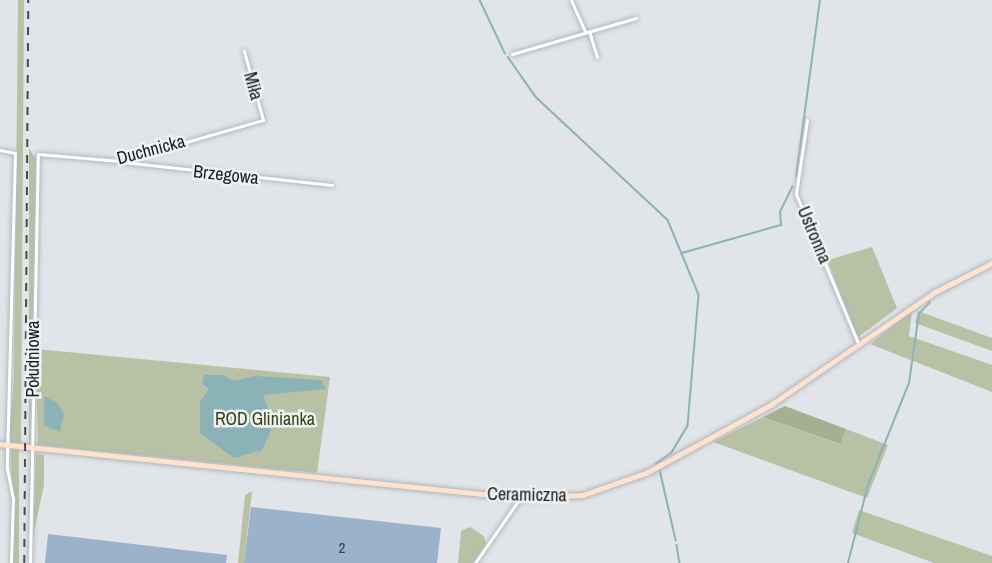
<!DOCTYPE html>
<meta charset="utf-8">
<style>
body{margin:0}
#map{position:relative;width:992px;height:563px;overflow:hidden;background:#e1e4e8;font-family:"Archivo Narrow",sans-serif}
div>[style]{position:absolute}
.green>*{inset:0;background:#b9c1a5}
.forest>*{inset:0;background:#a6af91}
.water>*{inset:0;background:#8bb2b6}
.stream>*{height:1.5px;margin:-0.75px;padding:0 0.75px;transform-origin:0.75px;border-radius:0.75px;background:#8bb2b6}
.building>*{inset:0;background:#9bb2ca}
.roads{filter:drop-shadow(0 0 2px #b2b6b9) drop-shadow(0 0 2px #b2b6b9)}
.street>*{height:3px;margin:-1.5px;padding:0 1.5px;transform-origin:1.5px;border-radius:1.5px;background:#fff}
.secondary>*{height:4.5px;margin:-2.25px;padding:0 2.25px;transform-origin:2.25px;border-radius:2.25px;background:#fee2ce}
.rail>*{height:1.5px;margin-top:-0.75px;transform-origin:0;background:repeating-linear-gradient(90deg,#4a4b4d 0 8px,transparent 0 16px)}
span{translate:-50% -50%;white-space:nowrap;text-align:center;line-height:1.15;-webkit-text-stroke:5px #eef2f5;paint-order:stroke}
.number-label{font-size:15px;color:#3a4148}
.number-label span{-webkit-text-stroke-width:0}
.street-label{font-size:18px;color:#1a1b1c}
.park-label{font-size:18px;color:#37410f}
</style>
<div id="map">
<div class="green">
<div style="clip-path:polygon(18px 0,24px 0,21px 443px,9px 442px,14px 378px)"></div>
<div style="clip-path:polygon(29px 148px,36px 160px,30px 443px,29px 442px)"></div>
<div style="clip-path:polygon(872px 247px,897px 308px,857px 338px,828px 260px)"></div>
<div style="clip-path:polygon(912px 311px,909px 336px,992px 365px,992px 392px,870px 344px)"></div>
<div style="clip-path:polygon(918px 311px,992px 338px,992px 351px,915px 323px)"></div>
<div style="clip-path:polygon(36px 349px,330px 377px,317px 473px,38px 445px)"></div>
<div style="clip-path:polygon(763px 417px,839px 444px,846px 429px,888px 445px,867px 498px,713px 442px)"></div>
<div style="clip-path:polygon(11px 449px,19px 450px,19px 563px,13px 563px)"></div>
<div style="clip-path:polygon(36px 454px,44px 455px,44px 485px,33px 537px)"></div>
<div style="clip-path:polygon(252px 491px,244px 563px,238px 563px,245px 495px)"></div>
<div style="clip-path:polygon(859px 510px,992px 556px,992px 563px,934px 563px,852px 533px)"></div>
<div style="clip-path:polygon(470px 527px,484px 536px,486px 544px,473px 563px,458px 563px,461px 531px)"></div>
</div>
<div class="forest">
<div style="clip-path:polygon(785px 406px,846px 429px,840px 444px,763px 417px)"></div>
</div>
<div class="water">
<div style="clip-path:polygon(204px 375px,223px 375px,234px 381px,255px 376px,321px 380px,326px 389px,263px 395px,273px 421px,270px 433px,262px 450px,234px 458px,200px 433px,200px 402px,209px 389px,202px 384px)"></div>
<div style="clip-path:polygon(44px 396px,58px 404px,64px 414px,60px 432px,44px 425px)"></div>
</div>
<div class="stream">
<div style="left:480px;top:0;width:59px;rotate:64.7deg"></div>
<div style="left:508px;top:57px;width:49px;rotate:55deg"></div>
<div style="left:536px;top:97px;width:180px;rotate:43deg"></div>
<div style="left:668px;top:220px;width:81px;rotate:67.5deg"></div>
<div style="left:699px;top:295px;width:131px;rotate:94.8deg"></div>
<div style="left:688px;top:426px;width:31px;rotate:121deg"></div>
<div style="left:672px;top:453px;width:19px;rotate:145deg"></div>
<div style="left:796px;top:177px;width:179px;rotate:-82.3deg"></div>
<div style="left:682px;top:253px;width:103px;rotate:-15.8deg"></div>
<div style="left:781px;top:225px;width:13px;rotate:-94deg"></div>
<div style="left:780px;top:212px;width:28px;rotate:-64deg"></div>
<div style="left:660px;top:470px;width:72px;rotate:77.1deg"></div>
<div style="left:677px;top:545px;width:18px;rotate:81deg"></div>
<div style="left:848px;top:563px;width:81px;rotate:-75.6deg"></div>
<div style="left:868px;top:485px;width:110px;rotate:-68.1deg"></div>
<div style="left:909px;top:383px;width:70px;rotate:-81.8deg"></div>
<div style="left:919px;top:314px;width:16px;rotate:-47deg"></div>
</div>
<div class="building">
<div style="clip-path:polygon(251px 507px,441px 528px,437px 563px,244px 563px)"></div>
<div style="clip-path:polygon(48px 534px,227px 555px,226px 563px,45px 563px)"></div>
</div>
<div class="roads">
<div class="street">
<div style="left:571px;top:0;width:35px;rotate:66deg"></div>
<div style="left:589px;top:31px;width:27px;rotate:73deg"></div>
<div style="left:512px;top:54px;width:129px;rotate:-16.2deg"></div>
<div style="left:807px;top:120px;width:75px;rotate:98.5deg"></div>
<div style="left:796px;top:194px;width:164px;rotate:67.4deg"></div>
<div style="left:0;top:150px;width:15px;rotate:11deg"></div>
<div style="left:15px;top:153px;width:315px;rotate:91.5deg"></div>
<div style="left:7px;top:468px;width:32px;rotate:79deg"></div>
<div style="left:13px;top:499px;width:64px;rotate:91.8deg"></div>
<div style="left:123px;top:162px;width:210px;rotate:6.3deg"></div>
<div style="left:30px;top:563px;width:409px;rotate:-88.9deg"></div>
<div style="left:38px;top:154px;width:82px;rotate:4.9deg"></div>
<div style="left:120px;top:161px;width:149px;rotate:-16deg"></div>
<div style="left:263px;top:120px;width:72px;rotate:-105.4deg"></div>
<div style="left:475px;top:563px;width:79px;rotate:-55.3deg"></div>
</div>
<div class="secondary">
<div style="left:0;top:444px;width:523px;rotate:5.93deg"></div>
<div style="left:520px;top:498px;width:63px;rotate:-2.7deg"></div>
<div style="left:583px;top:495px;width:69px;rotate:-19.5deg"></div>
<div style="left:648px;top:472px;width:141px;rotate:-28.7deg"></div>
<div style="left:772px;top:404px;width:198px;rotate:-34.5deg"></div>
<div style="left:935px;top:292px;width:64px;rotate:-27deg"></div>
</div>
</div>
<div class="rail">
<div style="left:24px;top:563px;width:563px;rotate:-89.59deg"></div>
</div>
<div class="number-label">
<span style="left:342px;top:548px">2</span>
</div>
<div class="street-label">
<span style="left:253px;top:86px;rotate:75deg">Miła</span>
<span style="left:151px;top:150px;rotate:-15deg">Duchnicka</span>
<span style="left:226px;top:175px;rotate:6deg">Brzegowa</span>
<span style="left:814px;top:235px;rotate:67deg">Ustronna</span>
<span style="left:33px;top:359px;rotate:-90deg">Południowa</span>
<span style="left:527px;top:495px;rotate:1deg">Ceramiczna</span>
</div>
<div class="park-label">
<span style="left:265px;top:419px">ROD Glinianka</span>
</div>
</div>
